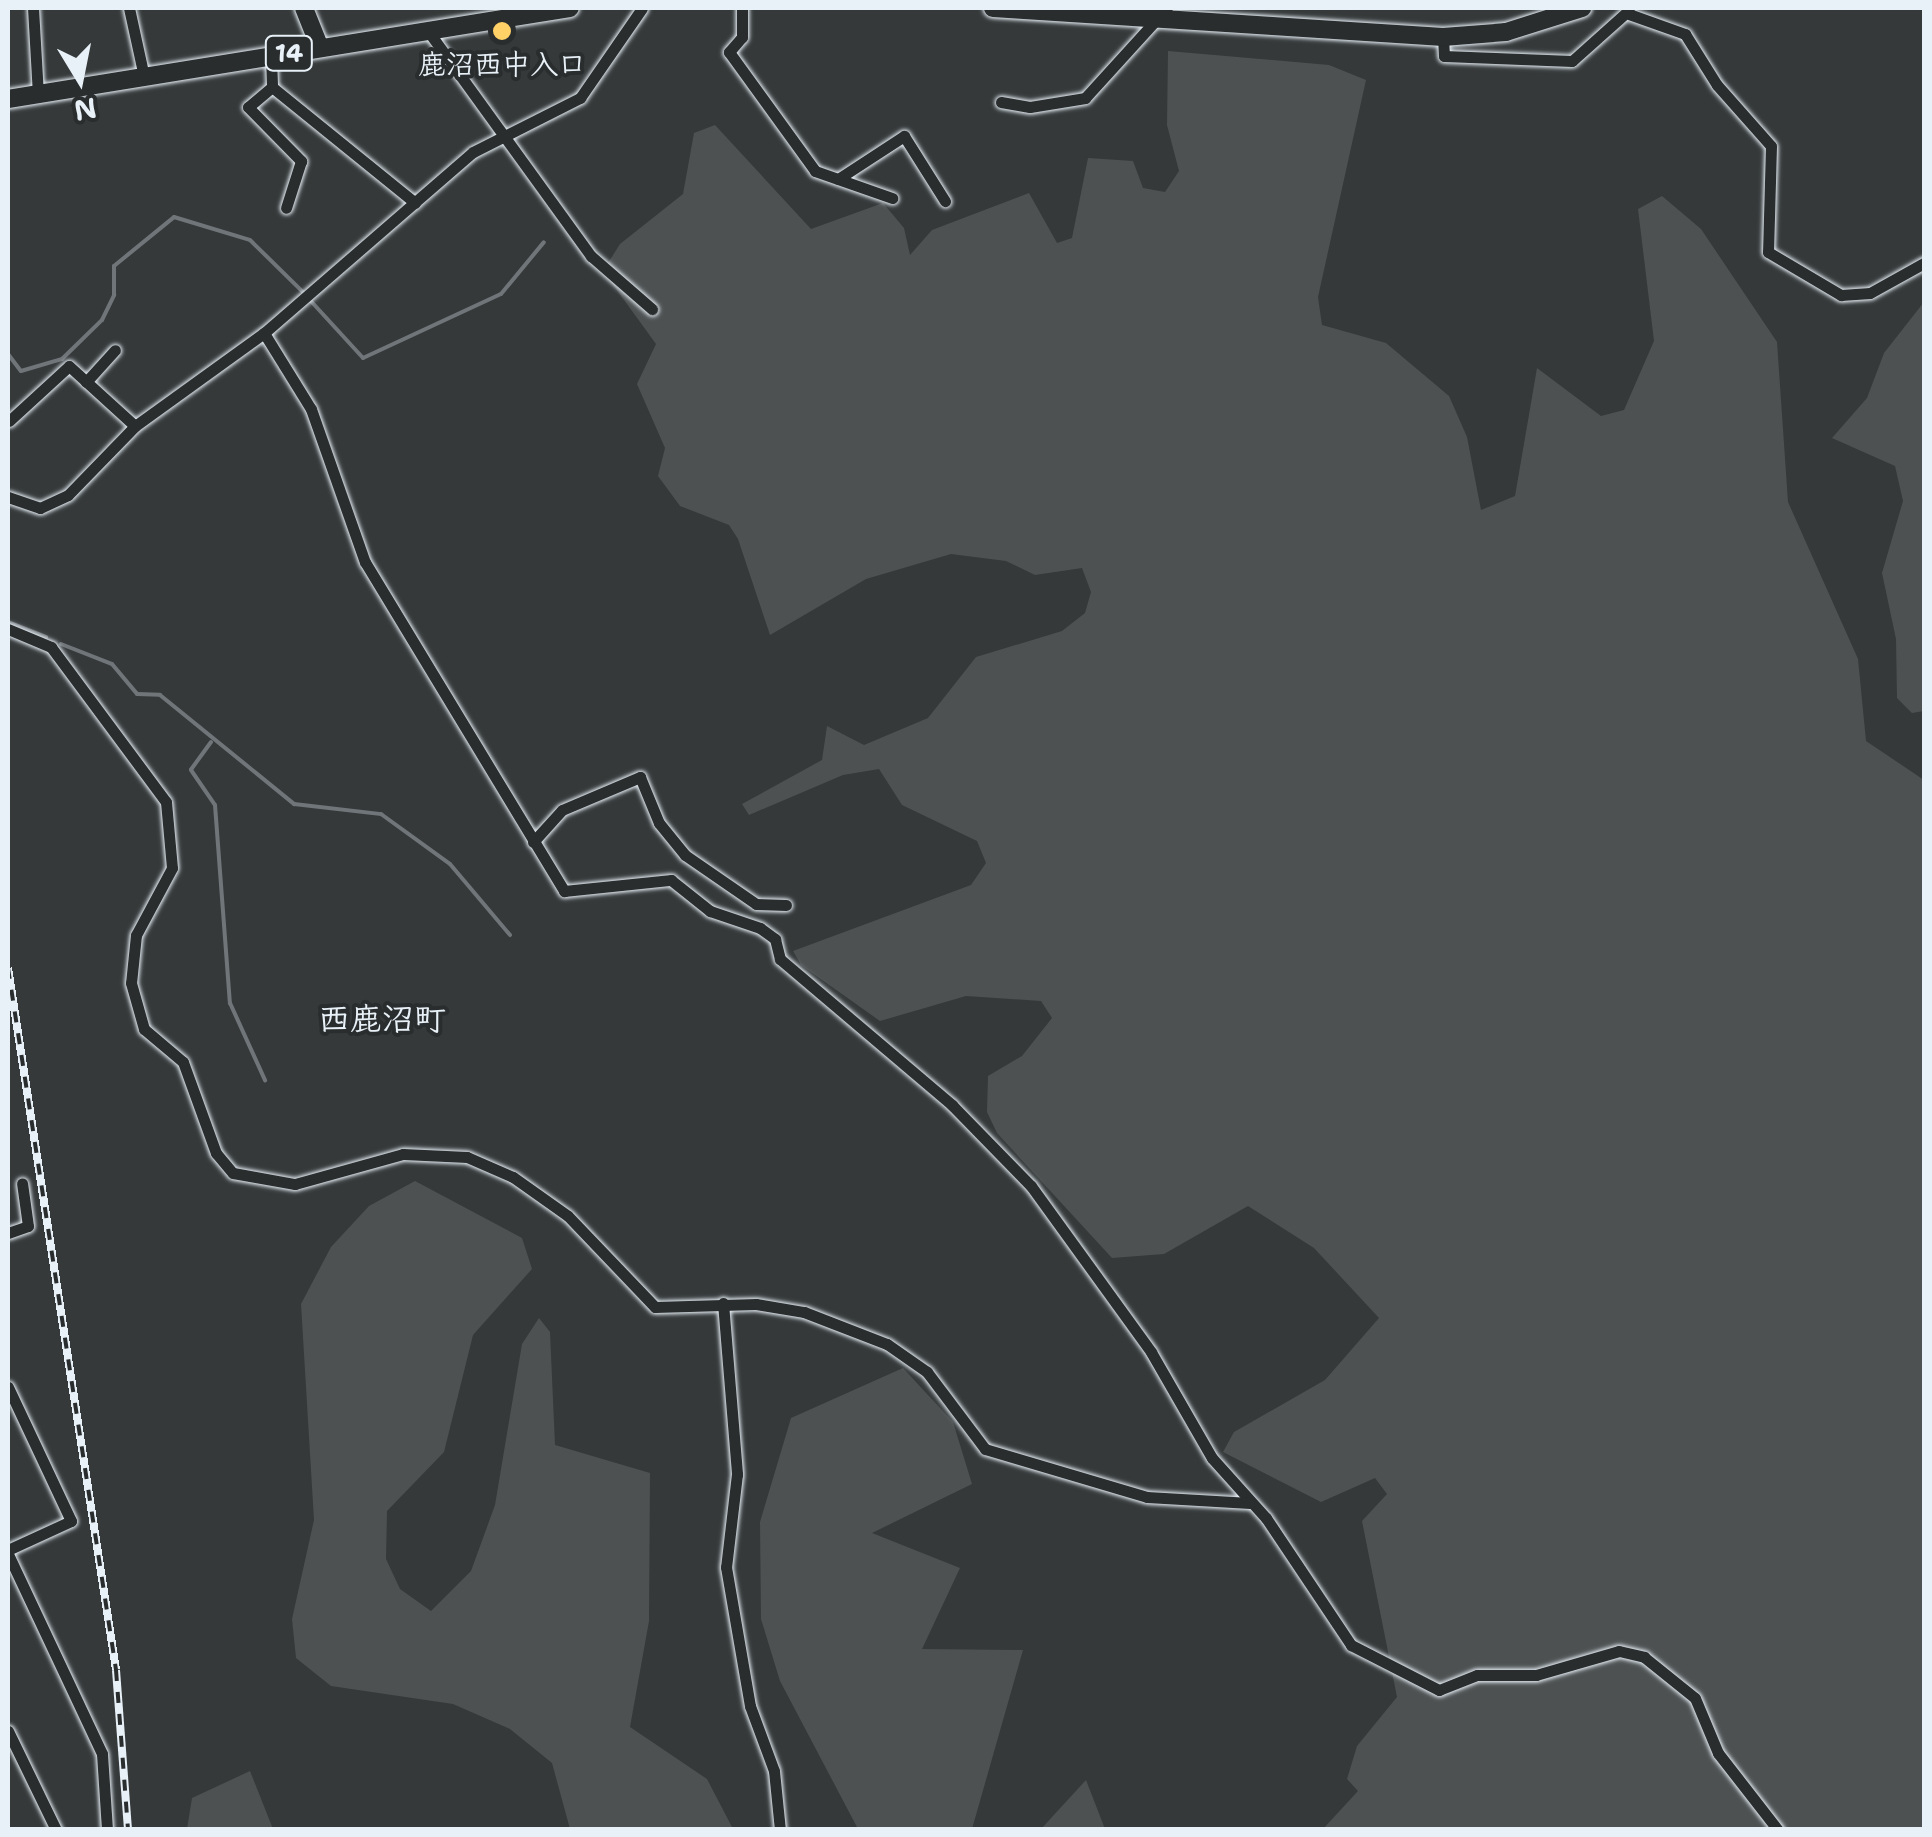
<!DOCTYPE html>
<meta charset="utf-8">
<style>
body{margin:0}
#map{position:relative;width:1932px;height:1837px;overflow:hidden;background:#35393a;font-family:"Shantell Sans","Klee One",sans-serif}
div>[style]{position:absolute}
.green>*{inset:0;background:#4d5152}
.stream>*{height:4px;margin:-2px;padding:0 2px;transform-origin:2px;border-radius:2px;background:#707579}
.roads{filter:drop-shadow(0 0 2px #e8f1f8) drop-shadow(0 0 2px #e8f1f8)}
.street>*{height:11px;margin:-5.5px;padding:0 5.5px;transform-origin:5.5px;border-radius:5.5px;background:#2a2d2e}
.secondary>*{height:18px;margin:-9px;padding:0 9px;transform-origin:9px;border-radius:9px;background:#2a2d2e}
.primary>*{height:18px;margin:-9px;padding:0 9px;transform-origin:9px;border-radius:9px;background:#2a2d2e}
.rail>*{height:8px;margin-top:-4px;transform-origin:0;background:repeating-linear-gradient(90deg,#2a2d2e 0 11px,#e8f1f8 0 22px);box-sizing:border-box;border-block:2px solid #e8f1f8}
.dots>*{width:28px;height:28px;translate:-50% -50%;box-sizing:border-box;border:5px solid #2a2d2e;border-radius:50%}
span{translate:-50% -50%;white-space:nowrap;text-align:center;line-height:1.15;-webkit-text-stroke:8px #2a2d2e;paint-order:stroke}
.shield-label span{padding:2px 8px;background:#2a2d2e;border:2px solid;border-radius:8px;-webkit-text-stroke-width:0}
.shield-label{font-size:25px;color:#e8f1f8;font-weight:700}
.poi-label{font-size:28px;color:#e8f1f8;font-weight:700}
.quarter-label{font-size:32px;color:#e8f1f8;font-weight:700}
.frame{position:absolute;inset:0;border:10px solid #e8f1f8;pointer-events:none}
.north{position:absolute;left:30px;top:30px;width:100px;height:100px;-webkit-text-stroke:8px #2a2d2e;paint-order:stroke;rotate:170deg;font-size:28px;font-weight:700;line-height:40px;text-align:center;color:#e8f1f8}
.north::after{content:'';display:block;margin:auto;width:35px;height:45px;background:#e8f1f8;clip-path:polygon(50% 0,100% 100%,50% 72%,0 100%)}
</style>
<div id="map">
<div class="green">
<div style="clip-path:polygon(1168px 51px,1329px 65px,1366px 80px,1318px 297px,1322px 325px,1386px 343px,1449px 396px,1467px 437px,1481px 510px,1515px 496px,1537px 368px,1601px 416px,1624px 410px,1654px 341px,1638px 209px,1662px 196px,1701px 229px,1777px 342px,1788px 502px,1858px 659px,1866px 741px,1924px 780px,1924px 1829px,1323px 1829px,1358px 1791px,1347px 1779px,1357px 1746px,1397px 1697px,1362px 1521px,1387px 1494px,1375px 1478px,1321px 1502px,1223px 1452px,1234px 1432px,1325px 1380px,1379px 1318px,1314px 1248px,1248px 1206px,1164px 1254px,1112px 1258px,997px 1133px,987px 1112px,988px 1076px,1022px 1056px,1052px 1018px,1041px 1001px,966px 996px,880px 1021px,801px 965px,793px 951px,971px 885px,986px 863px,977px 841px,902px 805px,879px 769px,843px 775px,749px 815px,742px 804px,822px 760px,827px 726px,864px 745px,928px 718px,976px 657px,1062px 631px,1085px 613px,1091px 592px,1082px 568px,1035px 575px,1006px 561px,951px 554px,866px 579px,770px 635px,738px 539px,729px 525px,680px 506px,658px 476px,665px 448px,637px 384px,656px 344px,603px 271px,620px 244px,683px 194px,694px 133px,715px 125px,811px 229px,883px 203px,904px 228px,910px 255px,932px 230px,1029px 193px,1057px 243px,1072px 238px,1088px 158px,1133px 161px,1143px 188px,1165px 192px,1179px 171px,1167px 125px)"></div>
<div style="clip-path:polygon(1924px 302px,1924px 711px,1912px 713px,1897px 698px,1896px 639px,1882px 573px,1903px 501px,1895px 466px,1832px 438px,1867px 398px,1884px 353px)"></div>
<div style="clip-path:polygon(415px 1181px,522px 1238px,532px 1269px,473px 1335px,444px 1452px,387px 1511px,386px 1559px,400px 1589px,431px 1611px,471px 1571px,495px 1505px,522px 1344px,539px 1318px,550px 1332px,555px 1445px,650px 1473px,649px 1621px,630px 1727px,707px 1779px,733px 1829px,570px 1829px,552px 1763px,510px 1729px,453px 1704px,331px 1686px,296px 1658px,292px 1619px,314px 1520px,301px 1304px,331px 1247px,369px 1206px)"></div>
<div style="clip-path:polygon(903px 1368px,953px 1422px,972px 1484px,872px 1533px,960px 1568px,922px 1649px,1023px 1650px,972px 1829px,858px 1829px,780px 1681px,761px 1619px,760px 1522px,791px 1418px)"></div>
<div style="clip-path:polygon(250px 1771px,273px 1829px,187px 1829px,192px 1798px)"></div>
<div style="clip-path:polygon(1086px 1780px,1105px 1829px,1041px 1829px)"></div>
</div>
<div class="stream">
<div style="left:309px;top:299px;width:80px;rotate:47.5deg"></div>
<div style="left:363px;top:358px;width:152px;rotate:-24.9deg"></div>
<div style="left:501px;top:294px;width:67px;rotate:-50.4deg"></div>
<div style="left:8px;top:354px;width:21px;rotate:53deg"></div>
<div style="left:21px;top:371px;width:43px;rotate:-16.3deg"></div>
<div style="left:62px;top:359px;width:56px;rotate:-44.3deg"></div>
<div style="left:102px;top:320px;width:28px;rotate:-64deg"></div>
<div style="left:114px;top:295px;width:29px;rotate:-90deg"></div>
<div style="left:114px;top:266px;width:77px;rotate:-39.2deg"></div>
<div style="left:174px;top:217px;width:79px;rotate:16.8deg"></div>
<div style="left:250px;top:240px;width:74px;rotate:44.5deg"></div>
<div style="left:8px;top:622px;width:41px;rotate:21.5deg"></div>
<div style="left:61px;top:644px;width:55px;rotate:21.4deg"></div>
<div style="left:112px;top:664px;width:39px;rotate:50deg"></div>
<div style="left:137px;top:694px;width:23px;rotate:2deg"></div>
<div style="left:160px;top:695px;width:173px;rotate:39.1deg"></div>
<div style="left:294px;top:804px;width:88px;rotate:6.6deg"></div>
<div style="left:381px;top:814px;width:85px;rotate:35.9deg"></div>
<div style="left:450px;top:864px;width:93px;rotate:49.8deg"></div>
<div style="left:211px;top:742px;width:34px;rotate:126deg"></div>
<div style="left:191px;top:770px;width:42px;rotate:55.6deg"></div>
<div style="left:215px;top:805px;width:199px;rotate:85.7deg"></div>
<div style="left:230px;top:1003px;width:85px;rotate:65.6deg"></div>
</div>
<div class="roads">
<div class="street">
<div style="left:33px;top:8px;width:87px;rotate:86.7deg"></div>
<div style="left:129px;top:8px;width:71px;rotate:77.7deg"></div>
<div style="left:742px;top:8px;width:29px;rotate:90deg"></div>
<div style="left:742px;top:37px;width:20px;rotate:131deg"></div>
<div style="left:729px;top:52px;width:147px;rotate:54.1deg"></div>
<div style="left:815px;top:171px;width:82px;rotate:19.3deg"></div>
<div style="left:1626px;top:13px;width:63px;rotate:19.6deg"></div>
<div style="left:1685px;top:34px;width:60px;rotate:57.9deg"></div>
<div style="left:1717px;top:85px;width:81px;rotate:48.5deg"></div>
<div style="left:1771px;top:146px;width:106px;rotate:91.6deg"></div>
<div style="left:1768px;top:252px;width:85px;rotate:30.5deg"></div>
<div style="left:1841px;top:295px;width:29px;rotate:-4deg"></div>
<div style="left:1870px;top:293px;width:62px;rotate:-29.1deg"></div>
<div style="left:428px;top:31px;width:278px;rotate:54.1deg"></div>
<div style="left:591px;top:256px;width:81px;rotate:41deg"></div>
<div style="left:1443px;top:37px;width:19px;rotate:87deg"></div>
<div style="left:1444px;top:56px;width:128px;rotate:2.2deg"></div>
<div style="left:1572px;top:61px;width:76px;rotate:-41.8deg"></div>
<div style="left:271px;top:56px;width:31px;rotate:88deg"></div>
<div style="left:272px;top:87px;width:184px;rotate:39deg"></div>
<div style="left:272px;top:87px;width:31px;rotate:140deg"></div>
<div style="left:248px;top:107px;width:76px;rotate:45.5deg"></div>
<div style="left:301px;top:161px;width:49px;rotate:107.7deg"></div>
<div style="left:1001px;top:102px;width:29px;rotate:10deg"></div>
<div style="left:1030px;top:107px;width:56px;rotate:-9.3deg"></div>
<div style="left:1085px;top:98px;width:122px;rotate:-47.7deg"></div>
<div style="left:838px;top:179px;width:79px;rotate:-33.1deg"></div>
<div style="left:904px;top:136px;width:77px;rotate:57.8deg"></div>
<div style="left:264px;top:333px;width:89px;rotate:58.3deg"></div>
<div style="left:311px;top:409px;width:162px;rotate:70.6deg"></div>
<div style="left:365px;top:562px;width:385px;rotate:58.8deg"></div>
<div style="left:564px;top:891px;width:108px;rotate:-5.9deg"></div>
<div style="left:671px;top:880px;width:50px;rotate:38.5deg"></div>
<div style="left:710px;top:911px;width:53px;rotate:18.8deg"></div>
<div style="left:760px;top:928px;width:19px;rotate:36deg"></div>
<div style="left:775px;top:939px;width:21px;rotate:76deg"></div>
<div style="left:780px;top:959px;width:226px;rotate:40.3deg"></div>
<div style="left:952px;top:1105px;width:113px;rotate:45.7deg"></div>
<div style="left:1031px;top:1186px;width:205px;rotate:54.1deg"></div>
<div style="left:1151px;top:1352px;width:122px;rotate:60.1deg"></div>
<div style="left:1212px;top:1458px;width:81px;rotate:48deg"></div>
<div style="left:1266px;top:1518px;width:153px;rotate:56.2deg"></div>
<div style="left:1351px;top:1645px;width:99px;rotate:27.1deg"></div>
<div style="left:1439px;top:1690px;width:41px;rotate:-21.5deg"></div>
<div style="left:1477px;top:1675px;width:59px"></div>
<div style="left:1536px;top:1675px;width:86px;rotate:-16.1deg"></div>
<div style="left:1619px;top:1651px;width:26px;rotate:13deg"></div>
<div style="left:1644px;top:1657px;width:65px;rotate:38.8deg"></div>
<div style="left:1695px;top:1698px;width:60px;rotate:67.3deg"></div>
<div style="left:1718px;top:1753px;width:98px;rotate:52.1deg"></div>
<div style="left:86px;top:382px;width:43px;rotate:-47.8deg"></div>
<div style="left:9px;top:421px;width:81px;rotate:-42.5deg"></div>
<div style="left:69px;top:366px;width:89px;rotate:42.3deg"></div>
<div style="left:8px;top:497px;width:34px;rotate:19deg"></div>
<div style="left:40px;top:508px;width:31px;rotate:-25deg"></div>
<div style="left:68px;top:495px;width:96px;rotate:-45.8deg"></div>
<div style="left:135px;top:426px;width:159px;rotate:-35.8deg"></div>
<div style="left:264px;top:333px;width:276px;rotate:-40.9deg"></div>
<div style="left:473px;top:152px;width:120px;rotate:-26.8deg"></div>
<div style="left:580px;top:98px;width:109px;rotate:-55.4deg"></div>
<div style="left:8px;top:629px;width:47px;rotate:22.7deg"></div>
<div style="left:51px;top:647px;width:193px;rotate:53.4deg"></div>
<div style="left:166px;top:802px;width:66px;rotate:84.8deg"></div>
<div style="left:172px;top:868px;width:76px;rotate:118.2deg"></div>
<div style="left:136px;top:935px;width:48px;rotate:95.9deg"></div>
<div style="left:131px;top:983px;width:48px;rotate:74.2deg"></div>
<div style="left:144px;top:1029px;width:51px;rotate:40.2deg"></div>
<div style="left:183px;top:1062px;width:97px;rotate:70.1deg"></div>
<div style="left:216px;top:1153px;width:26px;rotate:50deg"></div>
<div style="left:233px;top:1173px;width:63px;rotate:10.1deg"></div>
<div style="left:295px;top:1184px;width:112px;rotate:-15.5deg"></div>
<div style="left:403px;top:1154px;width:64px;rotate:2.7deg"></div>
<div style="left:467px;top:1157px;width:50px;rotate:23.5deg"></div>
<div style="left:513px;top:1177px;width:67px;rotate:35.3deg"></div>
<div style="left:568px;top:1216px;width:126px;rotate:46.3deg"></div>
<div style="left:655px;top:1307px;width:101px;rotate:-1.7deg"></div>
<div style="left:756px;top:1304px;width:49px;rotate:9.5deg"></div>
<div style="left:804px;top:1312px;width:89px;rotate:21.1deg"></div>
<div style="left:887px;top:1344px;width:49px;rotate:35deg"></div>
<div style="left:927px;top:1372px;width:96px;rotate:53deg"></div>
<div style="left:985px;top:1449px;width:169px;rotate:16.5deg"></div>
<div style="left:1147px;top:1497px;width:103px;rotate:3.3deg"></div>
<div style="left:533px;top:842px;width:43px;rotate:-47.8deg"></div>
<div style="left:562px;top:810px;width:85px;rotate:-22.9deg"></div>
<div style="left:640px;top:777px;width:50px;rotate:67.6deg"></div>
<div style="left:659px;top:823px;width:41px;rotate:50.9deg"></div>
<div style="left:685px;top:855px;width:86px;rotate:34.6deg"></div>
<div style="left:756px;top:904px;width:30px;rotate:2deg"></div>
<div style="left:8px;top:1233px;width:21px;rotate:-19deg"></div>
<div style="left:28px;top:1226px;width:43px;rotate:-97.9deg"></div>
<div style="left:723px;top:1303px;width:172px;rotate:85.3deg"></div>
<div style="left:737px;top:1474px;width:94px;rotate:96.7deg"></div>
<div style="left:726px;top:1567px;width:141px;rotate:80.2deg"></div>
<div style="left:750px;top:1706px;width:69px;rotate:69.7deg"></div>
<div style="left:774px;top:1771px;width:59px;rotate:84.2deg"></div>
<div style="left:8px;top:1387px;width:148px;rotate:64.8deg"></div>
<div style="left:71px;top:1521px;width:69px;rotate:155.3deg"></div>
<div style="left:8px;top:1554px;width:221px;rotate:64.8deg"></div>
<div style="left:102px;top:1754px;width:76px;rotate:86.2deg"></div>
<div style="left:8px;top:1731px;width:110px;rotate:64.1deg"></div>
</div>
<div class="secondary">
<div style="left:304px;top:8px;width:43px;rotate:68.2deg"></div>
</div>
<div class="primary">
<div style="left:993px;top:8px;width:451px;rotate:3.7deg"></div>
<div style="left:1443px;top:37px;width:63px;rotate:-4.5deg"></div>
<div style="left:1506px;top:32px;width:80px;rotate:-17.5deg"></div>
<div style="left:8px;top:99px;width:569px;rotate:-9.2deg"></div>
</div>
</div>
<div class="rail">
<div style="left:8px;top:968px;width:710px;rotate:81.25deg"></div>
<div style="left:116px;top:1670px;width:160px;rotate:85.7deg"></div>
</div>
<div class="dots">
<div style="left:502px;top:31px;background:#ffd166"></div>
</div>
<div class="shield-label">
<span style="left:289px;top:53px">14</span>
</div>
<div class="poi-label">
<span style="left:502px;top:64px">鹿沼西中入口</span>
</div>
<div class="quarter-label">
<span style="left:382px;top:1019px">西鹿沼町</span>
</div>
<div class="frame"></div>
<div class="north">N</div>
</div>
